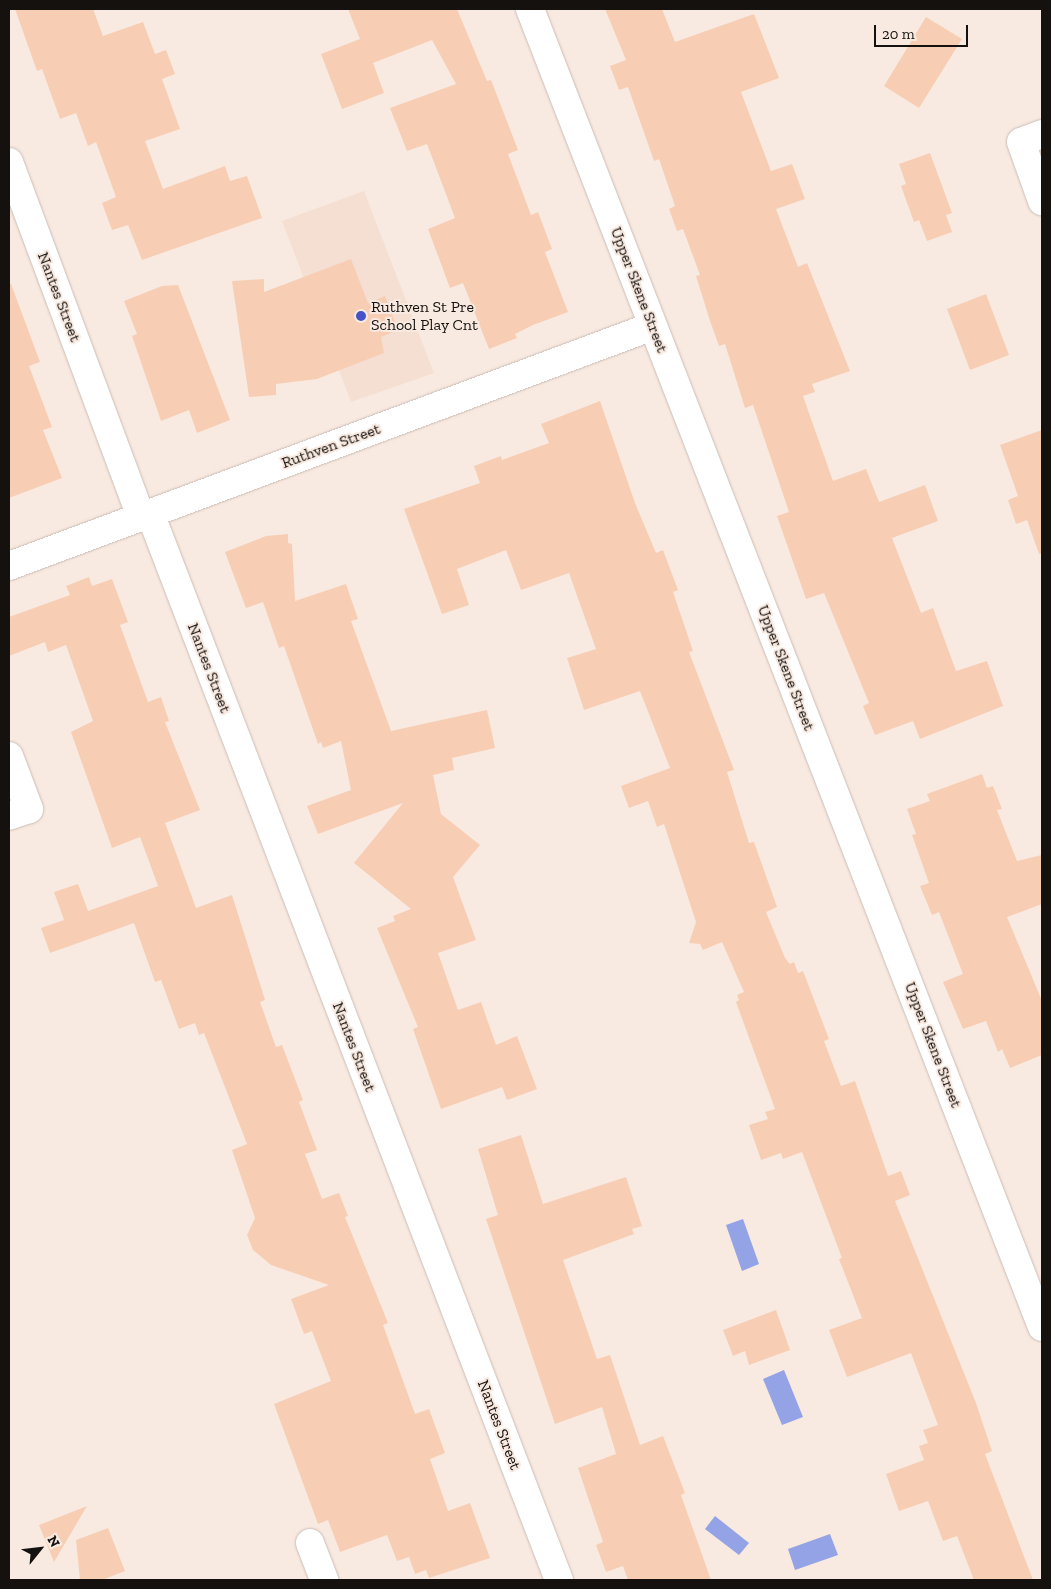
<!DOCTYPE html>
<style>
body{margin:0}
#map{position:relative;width:1051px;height:1589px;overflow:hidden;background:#f8eae1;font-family:"Zilla Slab",serif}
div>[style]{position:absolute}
.built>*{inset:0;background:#f5dfd2}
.water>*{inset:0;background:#93a3e5}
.building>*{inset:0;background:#f7ceb3}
.roads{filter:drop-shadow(0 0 1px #cbbdb5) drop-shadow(0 0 1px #cbbdb5)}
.minor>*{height:28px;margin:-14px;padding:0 14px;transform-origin:14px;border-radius:14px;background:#fff}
.dots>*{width:14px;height:14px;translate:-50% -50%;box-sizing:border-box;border:2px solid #f8eae1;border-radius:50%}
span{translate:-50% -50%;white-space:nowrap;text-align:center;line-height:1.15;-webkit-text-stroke:4px #f8eae1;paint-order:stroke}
.street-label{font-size:16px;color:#15110e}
.poi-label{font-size:16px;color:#15110e}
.left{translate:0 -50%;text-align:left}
.frame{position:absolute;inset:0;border:10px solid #15110e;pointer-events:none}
.north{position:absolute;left:15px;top:1524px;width:50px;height:50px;-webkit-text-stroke:4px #f8eae1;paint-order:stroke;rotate:61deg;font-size:14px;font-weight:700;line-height:20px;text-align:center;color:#15110e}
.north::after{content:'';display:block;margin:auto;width:18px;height:22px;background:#15110e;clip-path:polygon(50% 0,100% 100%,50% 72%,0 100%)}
.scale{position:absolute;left:874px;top:25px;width:94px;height:22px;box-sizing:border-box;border:2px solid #15110e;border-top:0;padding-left:6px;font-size:15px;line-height:18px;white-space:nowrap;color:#15110e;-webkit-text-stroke:4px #f8eae1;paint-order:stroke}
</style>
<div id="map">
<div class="built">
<div style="clip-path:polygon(364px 191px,434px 373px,351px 402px,282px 221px)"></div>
</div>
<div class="water">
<div style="clip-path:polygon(743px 1219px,759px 1264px,742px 1271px,726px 1225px)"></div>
<div style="clip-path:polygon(784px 1370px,803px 1417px,782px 1425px,763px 1379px)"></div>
<div style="clip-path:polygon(715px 1516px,749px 1543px,739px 1555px,705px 1529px)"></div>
<div style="clip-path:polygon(830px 1534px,838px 1555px,795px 1570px,788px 1549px)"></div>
</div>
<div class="building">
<div style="clip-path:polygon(15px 9px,93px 9px,103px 36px,143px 22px,155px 54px,166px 50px,175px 74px,162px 79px,180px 129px,145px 141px,163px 189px,225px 166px,230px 181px,247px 176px,262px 218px,142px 260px,128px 225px,112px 230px,102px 203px,116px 197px,96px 142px,88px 146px,76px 113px,60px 119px,42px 69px,37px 71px)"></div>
<div style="clip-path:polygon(348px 9px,457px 9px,487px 81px,491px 80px,518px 150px,508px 154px,531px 215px,538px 212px,552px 249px,545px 252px,568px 312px,533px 325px,515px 334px,517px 338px,489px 349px,463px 283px,450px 288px,428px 229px,455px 218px,427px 144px,407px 151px,390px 108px,456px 84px,432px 40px,373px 63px,384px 93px,342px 109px,321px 54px,360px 39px)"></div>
<div style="clip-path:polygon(605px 9px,662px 9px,675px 42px,754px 14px,779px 78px,741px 92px,771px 171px,792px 164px,805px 199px,776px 209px,798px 267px,807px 263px,850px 371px,812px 384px,815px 392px,803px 396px,833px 481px,866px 469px,879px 502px,925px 485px,938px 521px,892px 538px,921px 613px,933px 608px,956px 671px,987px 661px,1003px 706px,920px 739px,913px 721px,875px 735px,863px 706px,869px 703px,824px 593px,806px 599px,777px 516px,789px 512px,753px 405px,745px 408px,725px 344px,719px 346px,710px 321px,696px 276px,700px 275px,683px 229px,677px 231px,669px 209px,675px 206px,659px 159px,654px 161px,628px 87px,619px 90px,610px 66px,626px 60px)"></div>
<div style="clip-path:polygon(926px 17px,962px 39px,919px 108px,884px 86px)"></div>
<div style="clip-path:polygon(930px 153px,952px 213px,946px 215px,952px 232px,927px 241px,919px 220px,914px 222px,901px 186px,906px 184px,899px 164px)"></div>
<div style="clip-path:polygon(351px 259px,368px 303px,385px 296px,398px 330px,381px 337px,384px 353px,317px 379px,276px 384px,276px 395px,249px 397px,232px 281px,264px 279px,264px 292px)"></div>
<div style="clip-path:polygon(9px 284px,11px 284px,40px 362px,29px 366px,52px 427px,43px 430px,62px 478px,9px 498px)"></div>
<div style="clip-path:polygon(178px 285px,230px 420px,197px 433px,189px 410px,161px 421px,132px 336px,137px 334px,124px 301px,162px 286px)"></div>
<div style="clip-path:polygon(986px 294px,1009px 355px,970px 370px,947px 309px)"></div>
<div style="clip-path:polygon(600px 401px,635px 503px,656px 553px,663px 550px,678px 590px,673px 592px,693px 651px,689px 652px,734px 770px,727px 772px,749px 843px,754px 842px,777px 907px,766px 912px,785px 958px,790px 964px,794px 962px,798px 973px,803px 971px,829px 1039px,824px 1041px,841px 1086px,855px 1081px,888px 1176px,901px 1171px,910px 1195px,895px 1201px,976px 1403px,992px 1451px,985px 1454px,1033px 1580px,974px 1580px,957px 1536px,943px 1541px,928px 1501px,899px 1511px,886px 1474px,924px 1460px,919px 1446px,928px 1443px,923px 1430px,938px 1425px,911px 1353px,847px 1377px,829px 1330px,862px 1318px,839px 1259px,842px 1258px,802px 1152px,783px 1159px,781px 1153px,761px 1160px,749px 1125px,768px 1119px,765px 1112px,775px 1109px,736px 1002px,739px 1000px,737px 995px,744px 992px,722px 942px,703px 950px,700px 944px,689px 943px,696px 922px,664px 824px,657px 827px,648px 801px,629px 808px,621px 786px,670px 768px,640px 691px,584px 710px,567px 658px,596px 649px,569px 573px,521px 590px,506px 550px,457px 569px,469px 605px,442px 614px,404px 509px,480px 483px,474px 466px,501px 456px,502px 460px,549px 443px,541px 424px)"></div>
<div style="clip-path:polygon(1042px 430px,1042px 553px,1039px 554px,1027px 520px,1016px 524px,1008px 500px,1018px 496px,1000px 445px)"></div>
<div style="clip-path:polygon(288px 534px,288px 543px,292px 544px,295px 601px,346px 584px,358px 619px,351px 621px,391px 731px,487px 710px,495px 748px,452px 758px,454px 770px,433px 775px,441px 814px,480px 845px,453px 877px,476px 940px,438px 953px,458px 1010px,481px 1002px,496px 1045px,517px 1036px,537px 1089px,507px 1100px,502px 1087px,441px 1109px,413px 1029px,418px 1027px,377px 928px,395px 921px,393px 916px,411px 909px,354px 863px,403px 803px,318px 834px,307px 806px,351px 790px,341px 741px,323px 748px,321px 742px,318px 744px,284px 646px,279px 648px,263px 602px,246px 608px,225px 552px,266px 536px)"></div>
<div style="clip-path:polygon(89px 577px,92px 586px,112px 579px,128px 622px,120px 625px,148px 702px,161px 697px,169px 721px,165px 722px,200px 810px,165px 823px,196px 908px,232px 895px,265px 1000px,260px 1002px,276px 1047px,282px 1045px,303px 1100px,299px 1102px,317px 1150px,305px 1154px,322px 1199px,339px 1193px,348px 1216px,345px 1217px,388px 1323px,383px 1325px,415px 1414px,429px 1409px,445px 1453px,430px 1459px,448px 1511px,470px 1503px,490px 1558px,429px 1578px,426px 1570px,415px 1574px,409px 1557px,397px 1561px,387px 1535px,340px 1552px,328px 1520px,318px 1524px,274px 1404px,331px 1381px,312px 1331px,304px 1334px,291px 1299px,329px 1285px,271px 1265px,253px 1250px,247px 1235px,255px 1218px,232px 1150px,247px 1144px,204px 1033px,199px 1035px,195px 1023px,179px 1029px,161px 980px,155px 982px,134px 923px,50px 953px,41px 928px,64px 920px,54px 892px,78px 884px,88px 911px,158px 886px,140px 837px,112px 848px,71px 732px,93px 721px,66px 645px,48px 652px,45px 642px,9px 656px,9px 617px,70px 595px,66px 586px)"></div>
<div style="clip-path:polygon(982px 774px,987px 788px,993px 786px,1002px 809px,997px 810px,1017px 861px,1042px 855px,1042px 904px,1007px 917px,1042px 1001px,1042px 1055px,1010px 1068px,1002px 1049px,998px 1052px,986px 1021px,963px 1029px,943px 982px,963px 974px,939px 912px,932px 915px,920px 886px,929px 883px,912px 835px,916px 834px,907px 809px,930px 801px,927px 794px)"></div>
<div style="clip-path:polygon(521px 1135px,543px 1204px,626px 1177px,642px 1226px,632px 1229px,634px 1234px,563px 1260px,597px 1359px,610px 1355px,640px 1445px,663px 1436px,685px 1493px,681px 1495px,711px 1580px,628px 1580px,623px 1566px,606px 1572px,596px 1545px,603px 1542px,578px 1468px,616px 1454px,602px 1407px,555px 1424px,486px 1219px,498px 1215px,478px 1149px)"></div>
<div style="clip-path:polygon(776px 1310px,790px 1350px,749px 1365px,745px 1351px,733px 1356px,723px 1330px)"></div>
<div style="clip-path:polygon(87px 1506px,54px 1562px,39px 1525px)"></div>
<div style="clip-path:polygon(108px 1528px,125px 1571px,102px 1580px,80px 1580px,76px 1540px)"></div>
</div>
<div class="roads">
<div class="minor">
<div style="left:530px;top:9px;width:1414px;rotate:68.77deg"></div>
<div style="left:1042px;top:134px;width:22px;rotate:159deg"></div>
<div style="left:1021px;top:142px;width:63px;rotate:70.4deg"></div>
<div style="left:9px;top:162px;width:378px;rotate:69.6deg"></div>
<div style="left:150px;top:513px;width:1143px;rotate:69.03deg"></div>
<div style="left:9px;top:566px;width:687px;rotate:-20.44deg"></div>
<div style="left:9px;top:756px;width:57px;rotate:69.3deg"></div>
<div style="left:29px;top:809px;width:21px;rotate:161deg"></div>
<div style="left:310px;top:1543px;width:40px;rotate:69deg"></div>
</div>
</div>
<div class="dots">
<div style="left:361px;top:316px;background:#4752c7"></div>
</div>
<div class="street-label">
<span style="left:639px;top:290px;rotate:69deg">Upper Skene Street</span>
<span style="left:59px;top:297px;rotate:69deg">Nantes Street</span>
<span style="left:331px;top:446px;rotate:-20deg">Ruthven Street</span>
<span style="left:209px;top:668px;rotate:69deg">Nantes Street</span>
<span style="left:786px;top:668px;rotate:69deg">Upper Skene Street</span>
<span style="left:933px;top:1045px;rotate:69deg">Upper Skene Street</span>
<span style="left:354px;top:1047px;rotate:69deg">Nantes Street</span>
<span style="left:499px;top:1425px;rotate:69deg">Nantes Street</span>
</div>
<div class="poi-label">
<span class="left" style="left:371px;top:316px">Ruthven St Pre<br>School Play Cnt</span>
</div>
<div class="frame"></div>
<div class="north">N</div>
<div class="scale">20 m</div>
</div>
